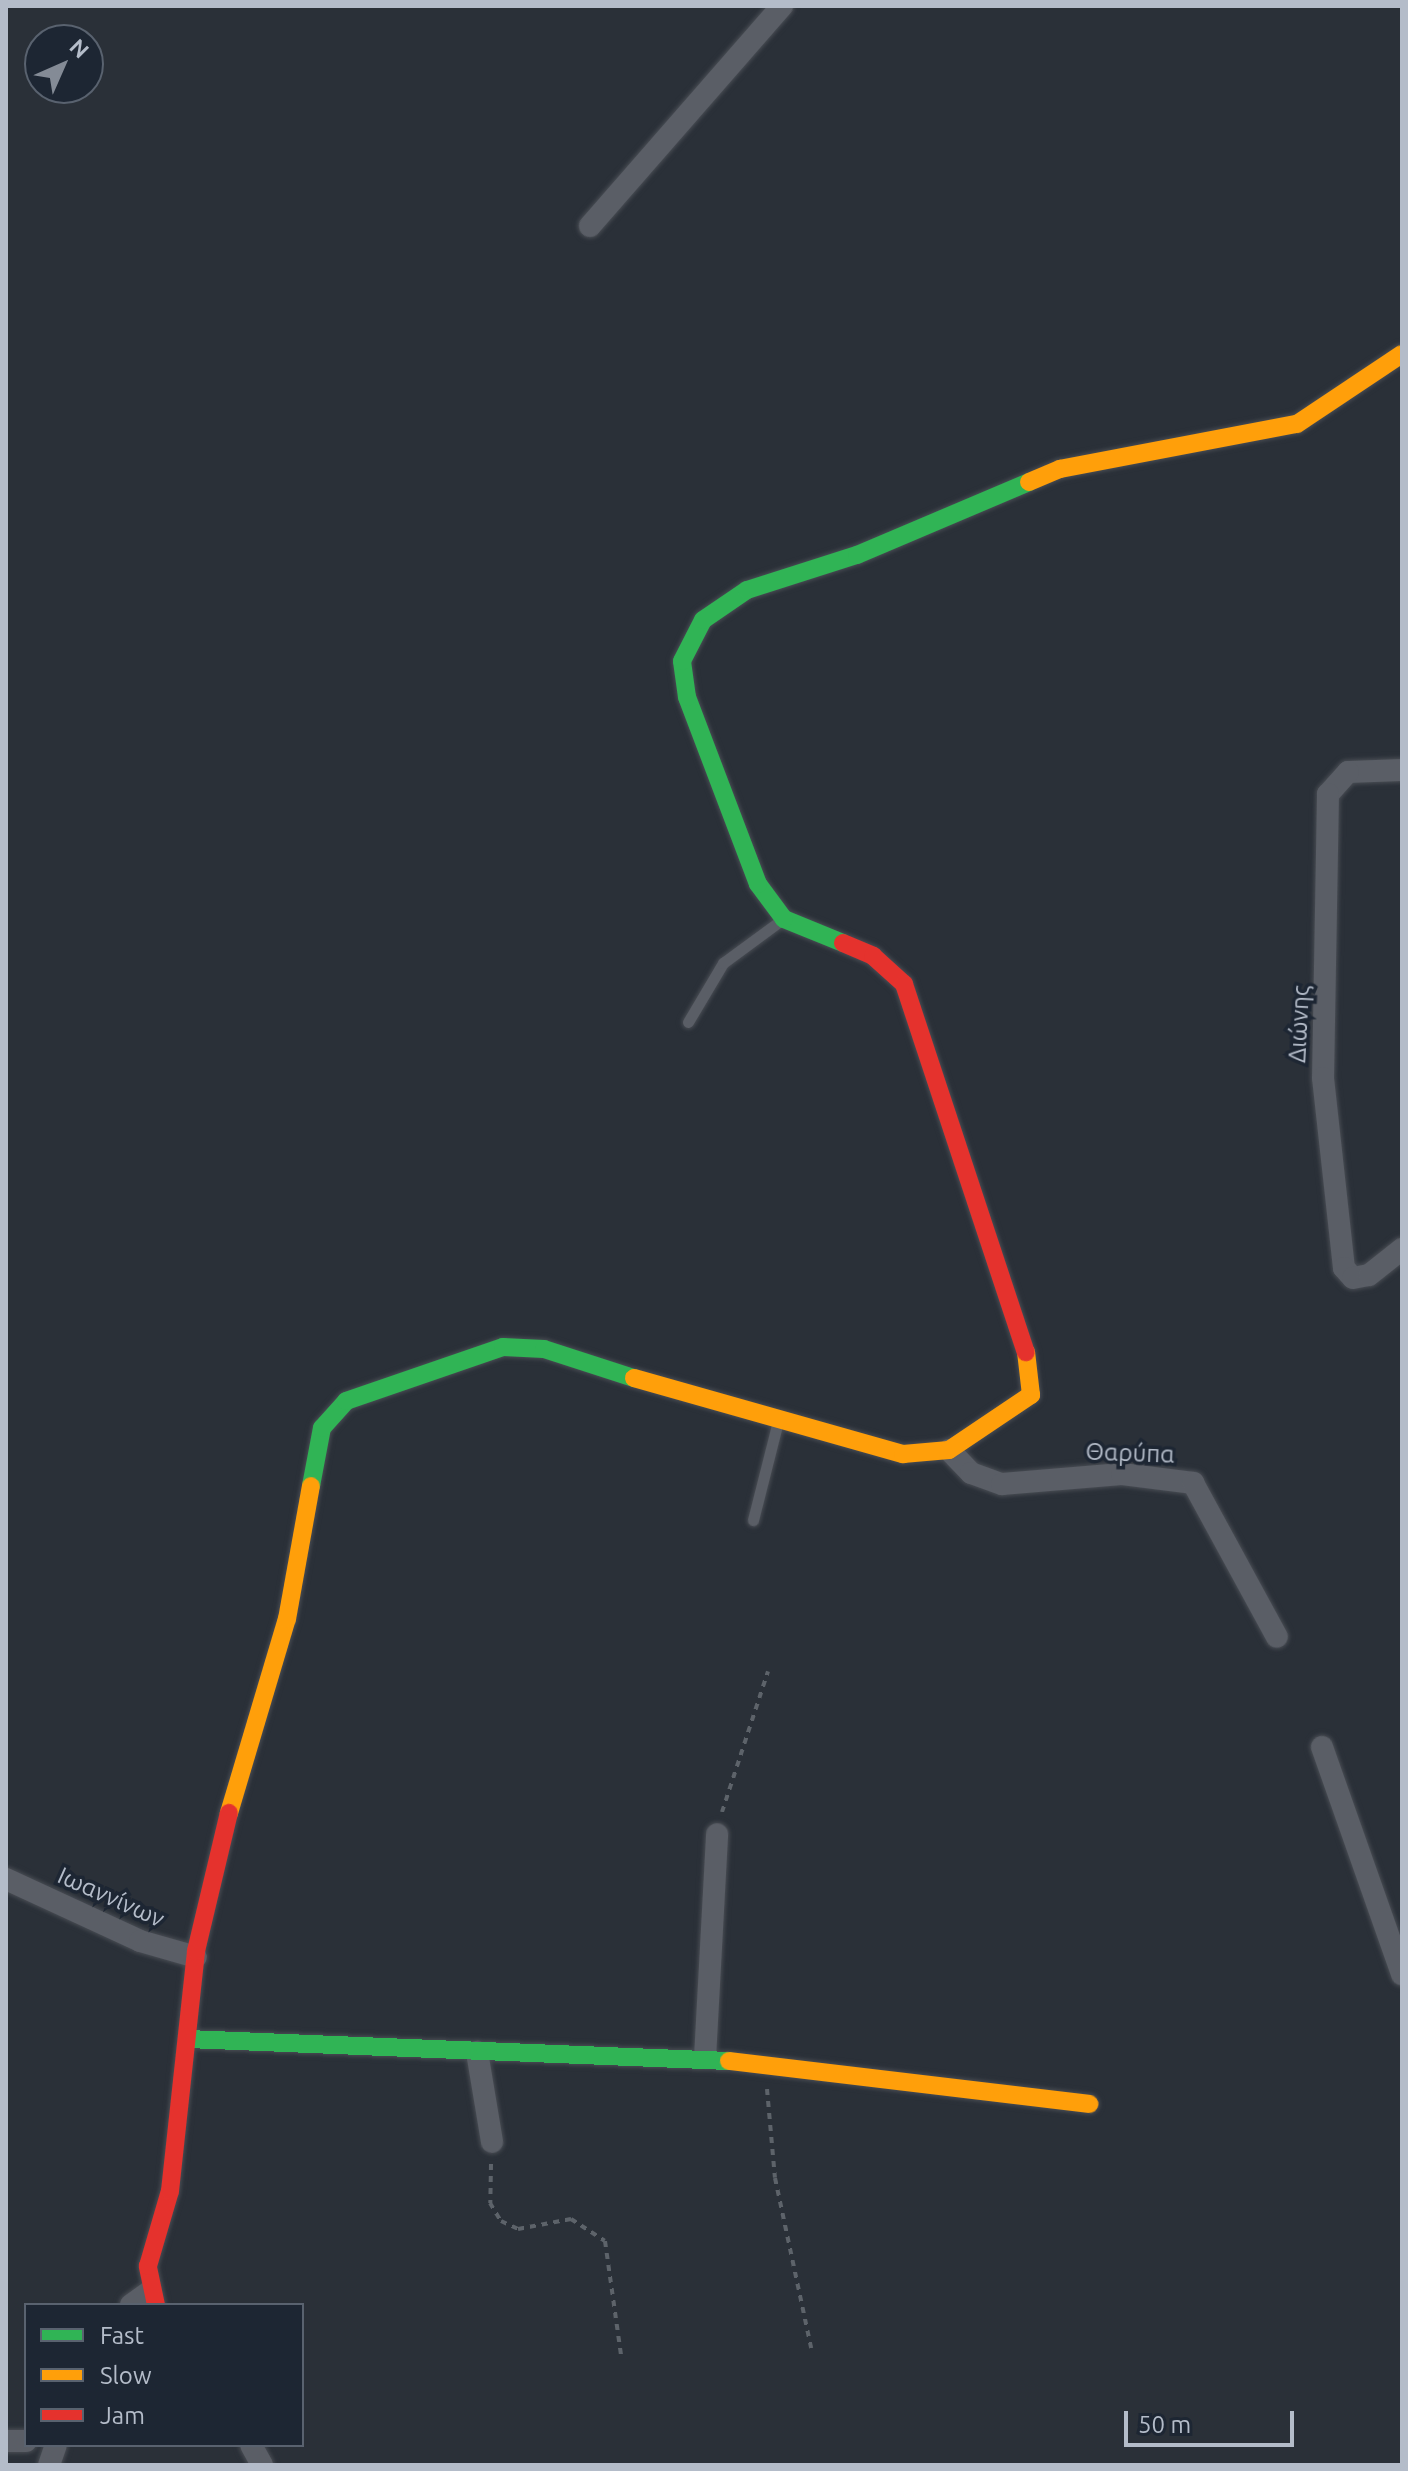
<!DOCTYPE html>
<meta charset="utf-8">
<style>
body{margin:0}
#map{position:relative;width:1408px;height:2471px;overflow:hidden;background:#2a3038;font-family:Ubuntu,sans-serif}
div>[style]{position:absolute}
.path>*{height:4px;margin-top:-2px;transform-origin:0;background:repeating-linear-gradient(90deg,#5d636a 0 6px,transparent 0 12px)}
.roads{filter:drop-shadow(0 0 2px #484c53) drop-shadow(0 0 2px #484c53)}
.lane>*{height:11px;margin:-5.5px;padding:0 5.5px;transform-origin:5.5px;border-radius:5.5px;background:#5a5e66}
.street>*{height:22px;margin:-11px;padding:0 11px;transform-origin:11px;border-radius:11px;background:#5a5e66}
.fast>*{height:18px;margin:-9px;padding:0 9px;transform-origin:9px;border-radius:9px;background:#30b455}
.slow>*{height:18px;margin:-9px;padding:0 9px;transform-origin:9px;border-radius:9px;background:#ff9f0a}
.jam>*{height:18px;margin:-9px;padding:0 9px;transform-origin:9px;border-radius:9px;background:#e5322d}
span{translate:-50% -50%;white-space:nowrap;text-align:center;line-height:1.15;-webkit-text-stroke:7px #1d2633;paint-order:stroke}
.street-label{font-size:24px;color:#b4bcc9}
.frame{position:absolute;inset:0;border:8px solid #b4bcc9;pointer-events:none}
.legend{position:absolute;left:24px;top:2303px;width:280px;height:144px;box-sizing:border-box;background:#1d2633;border:2px solid #59626f;margin:0;padding:10px 14px;list-style:none;font-size:24px;color:#b4bcc9}
.legend li{display:flex;align-items:center;gap:16px;height:40px}
.legend b{width:40px;border:2px solid #59626f}
.north{position:absolute;left:24px;top:24px;width:80px;height:80px;box-sizing:border-box;background:#1d2633;border:2px solid #59626f;border-radius:50%;rotate:45deg;font-size:22px;font-weight:700;line-height:32px;text-align:center;color:#b4bcc9}
.north::after{content:'';display:block;margin:auto;width:28px;height:36px;background:#848b96;clip-path:polygon(50% 0,100% 100%,50% 72%,0 100%)}
.scale{position:absolute;left:1124px;top:2411px;width:170px;height:36px;box-sizing:border-box;border:4px solid #b4bcc9;border-top:0;padding-left:10px;font-size:24px;line-height:28px;white-space:nowrap;color:#b4bcc9;-webkit-text-stroke:6px #1d2633;paint-order:stroke}
</style>
<div id="map">
<div class="path">
<div style="left:722px;top:1812px;width:148px;rotate:-71.9deg"></div>
<div style="left:767px;top:2089px;width:89px;rotate:84.9deg"></div>
<div style="left:775px;top:2178px;width:174px;rotate:78deg"></div>
<div style="left:491px;top:2164px;width:39px;rotate:91deg"></div>
<div style="left:490px;top:2203px;width:21px;rotate:59deg"></div>
<div style="left:501px;top:2221px;width:19px;rotate:25deg"></div>
<div style="left:518px;top:2229px;width:54px;rotate:-10.7deg"></div>
<div style="left:571px;top:2219px;width:40px;rotate:32.9deg"></div>
<div style="left:605px;top:2241px;width:115px;rotate:82deg"></div>
</div>
<div class="roads">
<div class="lane">
<div style="left:688px;top:1022px;width:69px;rotate:-59.3deg"></div>
<div style="left:723px;top:963px;width:74px;rotate:-36.3deg"></div>
<div style="left:753px;top:1520px;width:98px;rotate:-75.8deg"></div>
</div>
<div class="street">
<div style="left:590px;top:226px;width:292px;rotate:-48.9deg"></div>
<div style="left:1402px;top:770px;width:54px;rotate:177.9deg"></div>
<div style="left:1348px;top:772px;width:30px;rotate:132deg"></div>
<div style="left:1328px;top:794px;width:284px;rotate:91deg"></div>
<div style="left:1323px;top:1078px;width:191px;rotate:83.7deg"></div>
<div style="left:1344px;top:1268px;width:13px;rotate:48deg"></div>
<div style="left:1353px;top:1278px;width:16px;rotate:-11deg"></div>
<div style="left:1369px;top:1275px;width:42px;rotate:-38.2deg"></div>
<div style="left:949px;top:1450px;width:32px;rotate:46deg"></div>
<div style="left:971px;top:1473px;width:33px;rotate:20deg"></div>
<div style="left:1002px;top:1484px;width:120px;rotate:-4.8deg"></div>
<div style="left:1122px;top:1474px;width:72px;rotate:7.2deg"></div>
<div style="left:1193px;top:1483px;width:175px;rotate:61.4deg"></div>
<div style="left:1322px;top:1747px;width:241px;rotate:70.6deg"></div>
<div style="left:6px;top:1879px;width:148px;rotate:24.8deg"></div>
<div style="left:140px;top:1941px;width:58px;rotate:15.9deg"></div>
<div style="left:477px;top:2052px;width:91px;rotate:80.5deg"></div>
<div style="left:705px;top:2058px;width:224px;rotate:-86.9deg"></div>
<div style="left:131px;top:2305px;width:22px;rotate:-36deg"></div>
<div style="left:6px;top:2441px;width:20px"></div>
<div style="left:251px;top:2445px;width:23px;rotate:61deg"></div>
<div style="left:49px;top:2465px;width:21px;rotate:-71deg"></div>
</div>
<div class="fast">
<div style="left:843px;top:943px;width:64px;rotate:-157.9deg"></div>
<div style="left:784px;top:919px;width:44px;rotate:-126.6deg"></div>
<div style="left:758px;top:884px;width:200px;rotate:-110.8deg"></div>
<div style="left:687px;top:697px;width:36px;rotate:-98deg"></div>
<div style="left:682px;top:661px;width:46px;rotate:-62.9deg"></div>
<div style="left:703px;top:620px;width:53px;rotate:-34.3deg"></div>
<div style="left:747px;top:590px;width:115px;rotate:-17.7deg"></div>
<div style="left:857px;top:555px;width:187px;rotate:-23deg"></div>
<div style="left:311px;top:1486px;width:59px;rotate:-79.3deg"></div>
<div style="left:322px;top:1428px;width:36px;rotate:-48deg"></div>
<div style="left:346px;top:1401px;width:166px;rotate:-19deg"></div>
<div style="left:503px;top:1347px;width:41px;rotate:2.8deg"></div>
<div style="left:544px;top:1349px;width:95px;rotate:17.9deg"></div>
<div style="left:188px;top:2039px;width:541px;rotate:2.33deg"></div>
</div>
<div class="slow">
<div style="left:1029px;top:482px;width:34px;rotate:-23deg"></div>
<div style="left:1060px;top:469px;width:241px;rotate:-10.8deg"></div>
<div style="left:1297px;top:424px;width:126px;rotate:-33.7deg"></div>
<div style="left:634px;top:1378px;width:280px;rotate:15.8deg"></div>
<div style="left:903px;top:1454px;width:46px;rotate:-5deg"></div>
<div style="left:949px;top:1450px;width:99px;rotate:-33.9deg"></div>
<div style="left:1031px;top:1395px;width:43px;rotate:-96.6deg"></div>
<div style="left:229px;top:1813px;width:202px;rotate:-73.4deg"></div>
<div style="left:287px;top:1619px;width:135px;rotate:-79.8deg"></div>
<div style="left:729px;top:2061px;width:363px;rotate:6.8deg"></div>
</div>
<div class="jam">
<div style="left:843px;top:943px;width:33px;rotate:23deg"></div>
<div style="left:873px;top:956px;width:42px;rotate:42.1deg"></div>
<div style="left:904px;top:984px;width:388px;rotate:71.7deg"></div>
<div style="left:156px;top:2305px;width:40px;rotate:-102deg"></div>
<div style="left:148px;top:2266px;width:78px;rotate:-73.7deg"></div>
<div style="left:170px;top:2191px;width:241px;rotate:-83.8deg"></div>
<div style="left:196px;top:1951px;width:142px;rotate:-76.6deg"></div>
</div>
</div>
<div class="street-label">
<span style="left:1299px;top:1024px;rotate:-87deg">Διώνης</span>
<span style="left:1130px;top:1453px;rotate:2deg">Θαρύπα</span>
<span style="left:111px;top:1897px;rotate:24deg">Ιωαννίνων</span>
</div>
<div class="frame"></div>
<ul class="legend">
<li><b style="height:10px;background:#30b455"></b>Fast</li>
<li><b style="height:10px;background:#ff9f0a"></b>Slow</li>
<li><b style="height:10px;background:#e5322d"></b>Jam</li>
</ul>
<div class="north">N</div>
<div class="scale">50 m</div>
</div>
